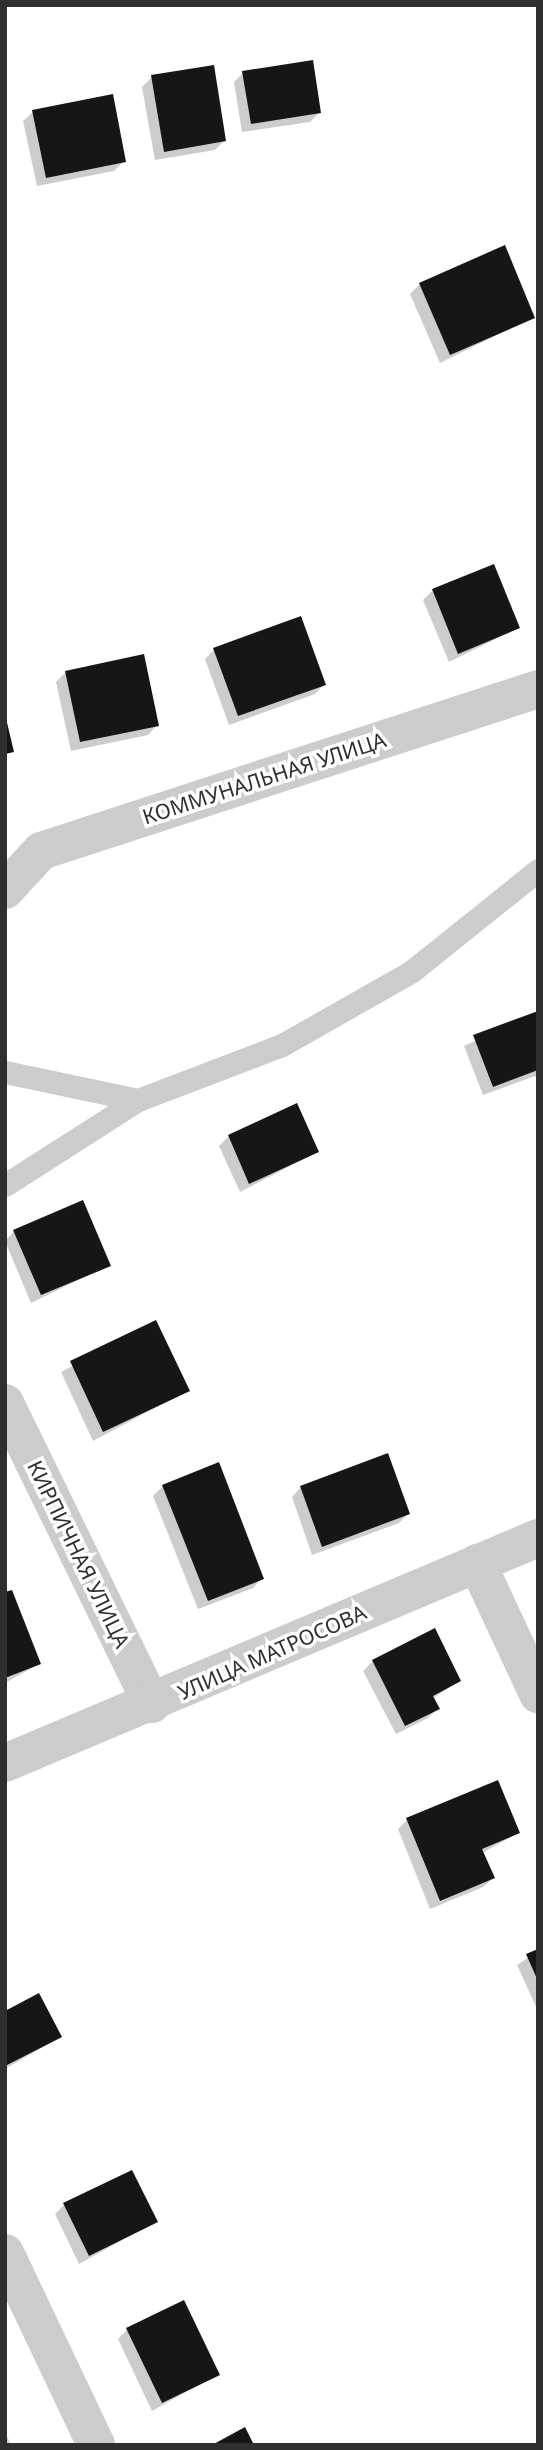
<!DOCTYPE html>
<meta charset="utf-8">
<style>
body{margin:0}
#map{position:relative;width:543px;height:2450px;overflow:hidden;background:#fff;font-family:"Noto Sans",sans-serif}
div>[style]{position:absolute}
.shadow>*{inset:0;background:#0003}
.building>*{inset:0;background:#161616}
.service>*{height:23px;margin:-11.5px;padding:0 11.5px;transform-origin:11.5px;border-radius:11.5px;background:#ccc}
.minor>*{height:38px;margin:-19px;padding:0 19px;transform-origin:19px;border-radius:19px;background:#ccc}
span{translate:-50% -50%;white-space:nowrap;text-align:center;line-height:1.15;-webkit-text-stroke:7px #fff;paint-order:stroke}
.street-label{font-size:21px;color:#2f2f2f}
.frame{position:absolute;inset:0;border:7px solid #2f2f2f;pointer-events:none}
</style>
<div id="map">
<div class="shadow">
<div style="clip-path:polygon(243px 73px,319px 113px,310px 122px,242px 132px,234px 82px)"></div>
<div style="clip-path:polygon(152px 77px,224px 141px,215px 150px,155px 160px,142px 87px)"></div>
<div style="clip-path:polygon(33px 112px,124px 161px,114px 171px,37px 186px,23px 121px)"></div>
<div style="clip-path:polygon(420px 284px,533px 317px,440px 363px,410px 294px)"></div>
<div style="clip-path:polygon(433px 590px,518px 628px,449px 662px,423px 600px)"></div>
<div style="clip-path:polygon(214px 650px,324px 684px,315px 694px,229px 725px,205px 659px)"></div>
<div style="clip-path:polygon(66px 672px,157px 725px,148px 735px,71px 751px,56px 682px)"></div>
<div style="clip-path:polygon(538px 1012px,538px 1083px,535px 1076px,483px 1095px,464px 1046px)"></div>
<div style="clip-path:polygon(229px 1136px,317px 1152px,240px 1192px,219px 1146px)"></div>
<div style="clip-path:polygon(14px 1231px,109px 1265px,31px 1303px,5px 1241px)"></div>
<div style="clip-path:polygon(155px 1322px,188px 1390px,93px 1441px,61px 1372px)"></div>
<div style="clip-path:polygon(163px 1486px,262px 1578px,253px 1588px,198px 1609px,153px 1496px)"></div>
<div style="clip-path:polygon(301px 1487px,408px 1514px,399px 1523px,312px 1555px,292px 1497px)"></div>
<div style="clip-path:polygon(5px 1594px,39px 1664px,5px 1683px)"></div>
<div style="clip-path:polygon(373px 1661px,459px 1681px,432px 1699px,437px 1708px,428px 1718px,396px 1734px,363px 1671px)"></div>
<div style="clip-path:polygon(407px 1820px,518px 1833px,482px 1853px,493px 1878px,483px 1887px,430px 1909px,398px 1829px)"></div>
<div style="clip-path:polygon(538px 1951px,538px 2011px,517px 1965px)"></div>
<div style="clip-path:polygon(5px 2013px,60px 2037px,5px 2069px)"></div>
<div style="clip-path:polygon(64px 2205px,155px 2222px,79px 2264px,55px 2214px)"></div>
<div style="clip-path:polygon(127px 2330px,218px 2374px,152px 2411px,118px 2339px)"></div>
<div style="clip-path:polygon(5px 2432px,11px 2445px,5px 2445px)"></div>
</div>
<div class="building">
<div style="clip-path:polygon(313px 60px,321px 113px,251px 124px,242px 71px)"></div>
<div style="clip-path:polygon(214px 65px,226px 141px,164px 152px,151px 75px)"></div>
<div style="clip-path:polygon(113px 94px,126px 162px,46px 178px,32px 110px)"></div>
<div style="clip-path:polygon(505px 245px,535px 318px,450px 355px,419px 283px)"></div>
<div style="clip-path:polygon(494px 564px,520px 628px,458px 654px,432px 589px)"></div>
<div style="clip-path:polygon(301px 616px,326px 685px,238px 716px,213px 648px)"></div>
<div style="clip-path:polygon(144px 654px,159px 726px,80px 742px,65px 671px)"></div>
<div style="clip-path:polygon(5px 714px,14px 752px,5px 754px)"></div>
<div style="clip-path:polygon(538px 1011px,538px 1070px,493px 1087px,473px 1035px)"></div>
<div style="clip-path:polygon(297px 1103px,319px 1152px,249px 1184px,228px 1135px)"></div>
<div style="clip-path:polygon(83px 1200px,111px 1266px,41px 1295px,13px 1230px)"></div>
<div style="clip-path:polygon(156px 1320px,190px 1391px,103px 1432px,70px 1361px)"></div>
<div style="clip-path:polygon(388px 1453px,410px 1514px,322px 1547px,300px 1486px)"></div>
<div style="clip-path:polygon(219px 1462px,264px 1579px,208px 1601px,162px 1485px)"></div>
<div style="clip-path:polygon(12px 1590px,41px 1664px,5px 1678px,5px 1592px)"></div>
<div style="clip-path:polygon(435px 1628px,461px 1681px,433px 1696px,440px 1709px,405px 1726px,372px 1660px)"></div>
<div style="clip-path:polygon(498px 1780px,520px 1833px,482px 1849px,495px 1878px,440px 1901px,406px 1818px)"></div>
<div style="clip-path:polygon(538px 1949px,538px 1981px,526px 1954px)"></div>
<div style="clip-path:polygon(39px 1993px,62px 2037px,5px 2066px,5px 2011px)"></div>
<div style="clip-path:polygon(132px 2170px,158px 2222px,89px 2256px,63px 2203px)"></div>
<div style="clip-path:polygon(184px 2300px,220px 2375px,162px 2403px,126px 2328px)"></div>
<div style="clip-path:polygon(245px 2427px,254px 2445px,212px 2445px)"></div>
</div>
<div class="service">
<div style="left:5px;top:1072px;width:136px;rotate:11.9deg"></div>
<div style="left:138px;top:1100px;width:154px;rotate:-20.9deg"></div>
<div style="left:282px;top:1045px;width:150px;rotate:-29.6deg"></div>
<div style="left:412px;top:971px;width:161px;rotate:-38.7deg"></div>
<div style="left:5px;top:1185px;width:158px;rotate:-32.6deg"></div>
</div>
<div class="minor">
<div style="left:5px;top:890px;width:53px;rotate:-47.3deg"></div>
<div style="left:41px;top:851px;width:523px;rotate:-18.05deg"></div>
<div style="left:5px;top:1403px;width:335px;rotate:64deg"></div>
<div style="left:477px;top:1563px;width:145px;rotate:65deg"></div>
<div style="left:5px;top:1763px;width:579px;rotate:-22.89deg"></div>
<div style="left:5px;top:2253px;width:212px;rotate:64.6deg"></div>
</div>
<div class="street-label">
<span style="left:264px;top:778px;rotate:-18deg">КОММУНАЛЬНАЯ УЛИЦА</span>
<span style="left:79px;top:1554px;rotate:64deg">КИРПИЧНАЯ УЛИЦА</span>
<span style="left:272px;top:1652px;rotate:-24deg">УЛИЦА МАТРОСОВА</span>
</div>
<div class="frame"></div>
</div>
